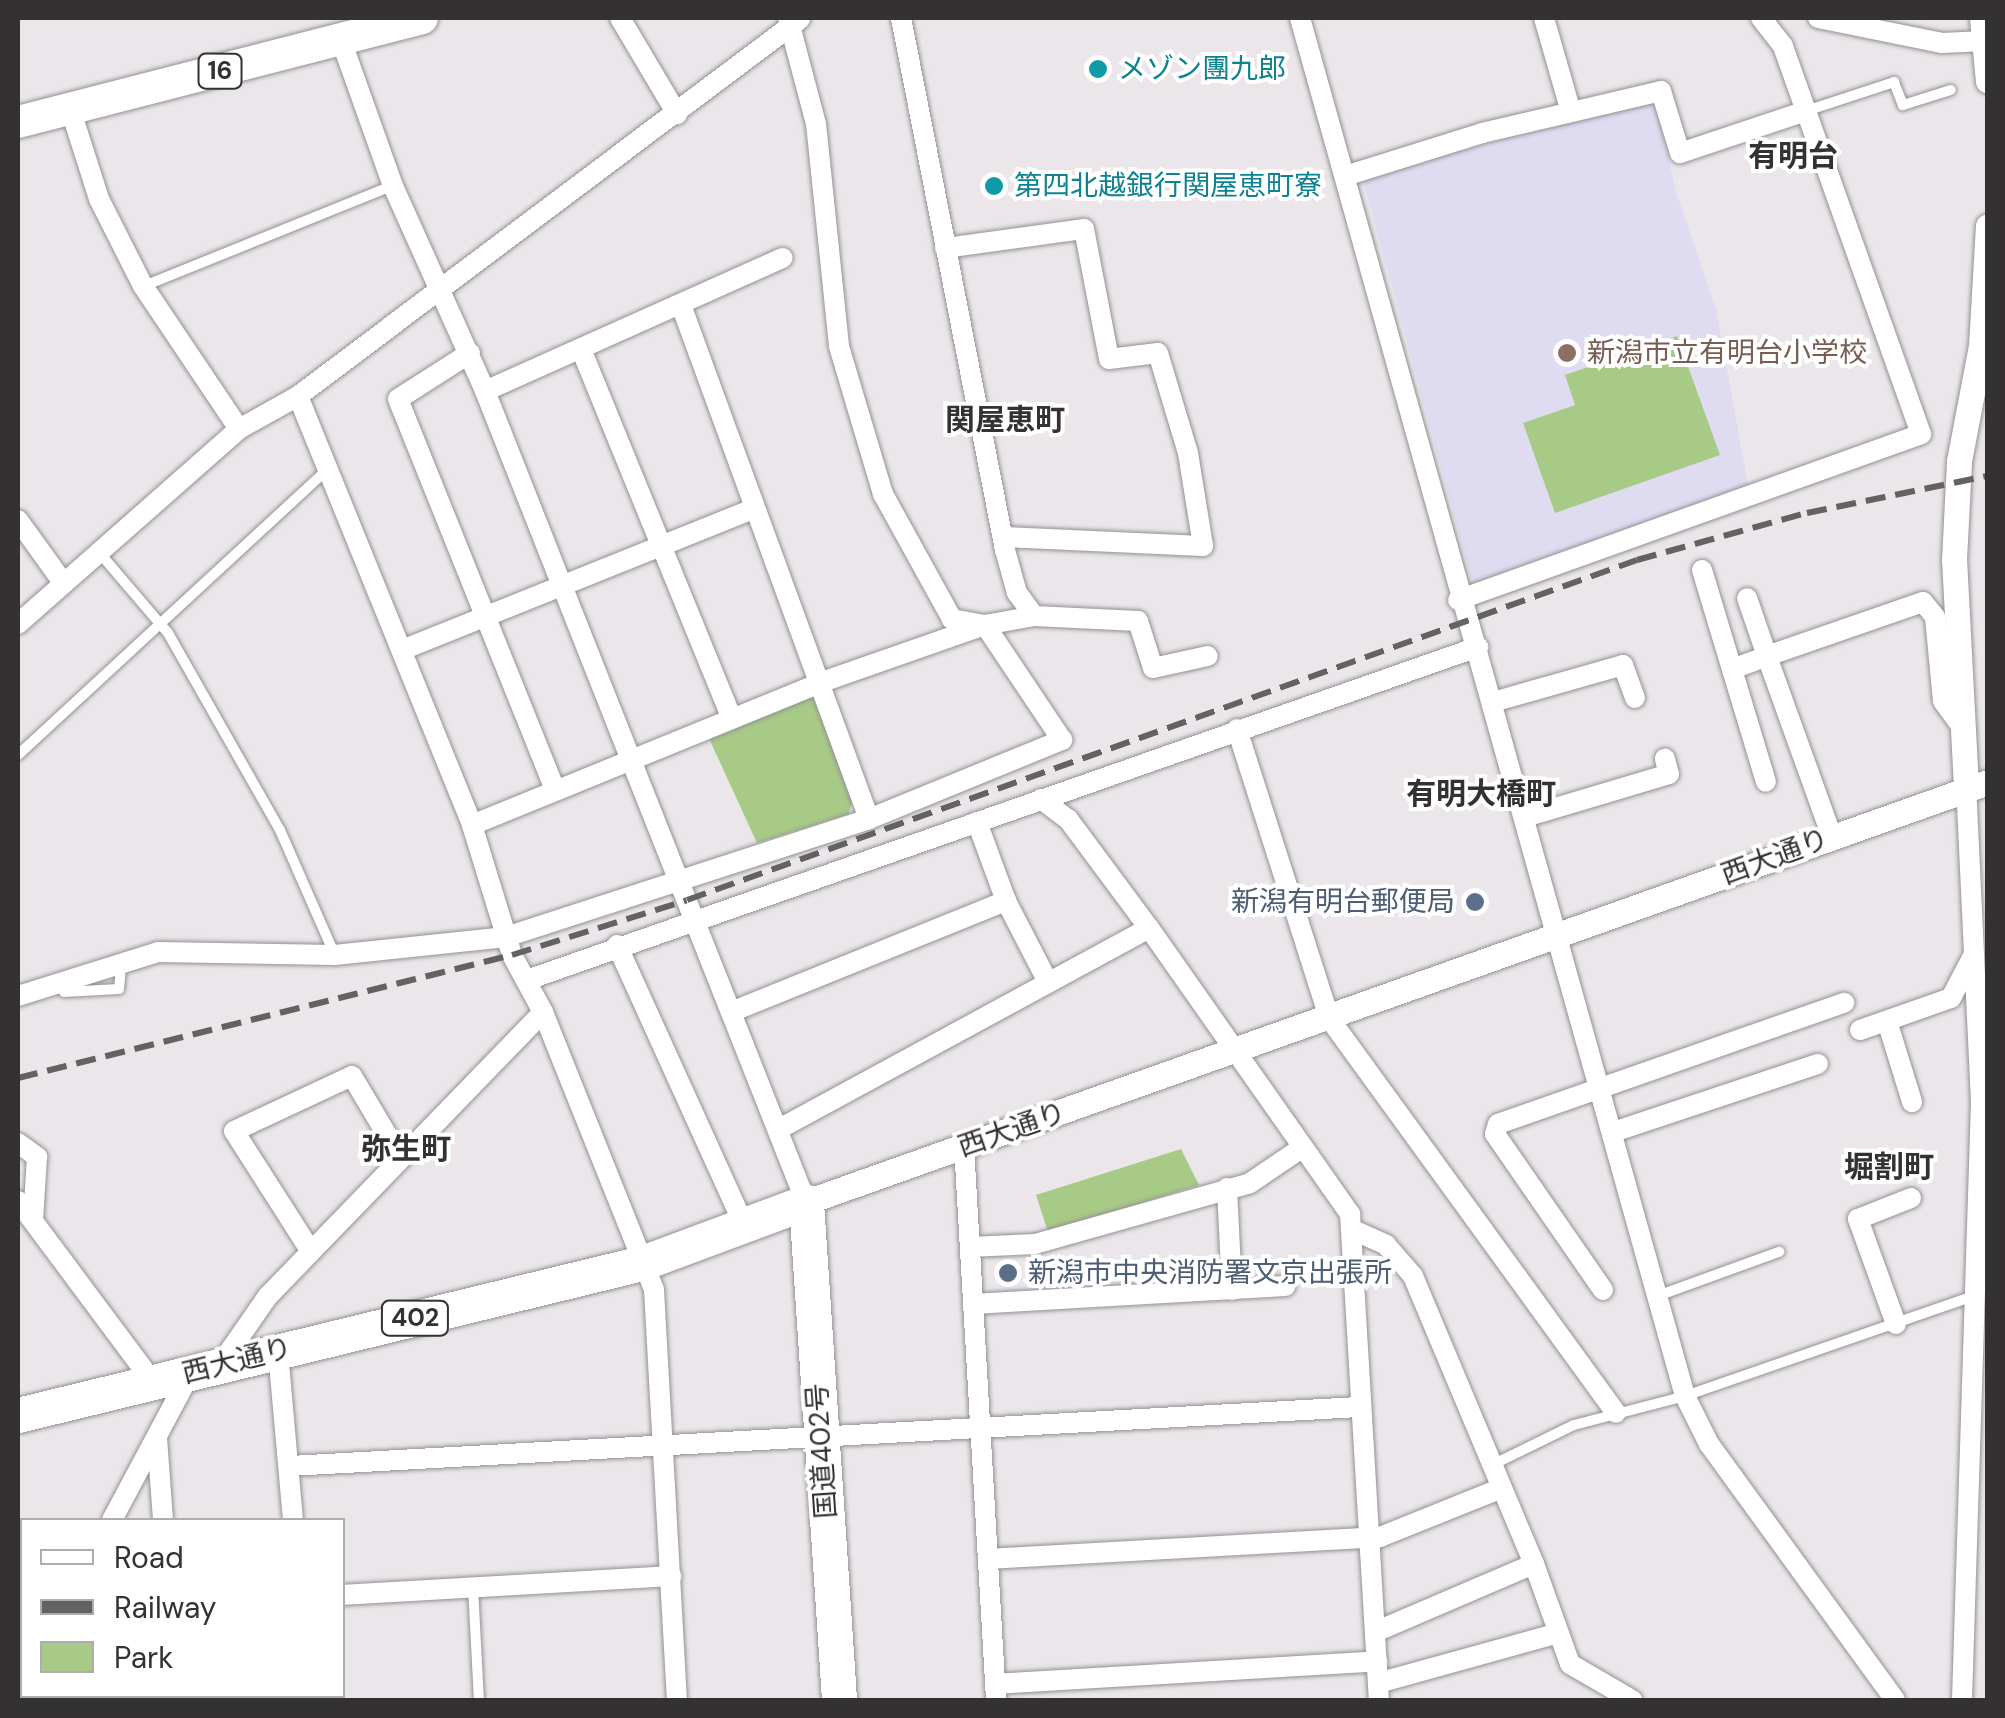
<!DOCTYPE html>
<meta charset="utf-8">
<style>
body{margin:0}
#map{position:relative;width:2005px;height:1718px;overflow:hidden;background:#eae6ea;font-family:"DM Sans","Noto Sans JP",sans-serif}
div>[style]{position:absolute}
.education>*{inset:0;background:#dfdbf1}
.green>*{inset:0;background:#a8ca87}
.roads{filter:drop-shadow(0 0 2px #939093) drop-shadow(0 0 2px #939093)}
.service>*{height:10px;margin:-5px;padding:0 5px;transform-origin:5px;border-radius:5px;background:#fff}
.minor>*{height:20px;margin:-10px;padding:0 10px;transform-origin:10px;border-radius:10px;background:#fff}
.tertiary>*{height:25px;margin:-12.5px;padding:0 12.5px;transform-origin:12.5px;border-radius:12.5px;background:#fff}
.primary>*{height:32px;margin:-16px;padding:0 16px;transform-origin:16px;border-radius:16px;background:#fff}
.trunk>*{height:35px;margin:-17.5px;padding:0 17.5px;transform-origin:17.5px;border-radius:17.5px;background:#fff}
.rail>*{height:6px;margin-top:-3px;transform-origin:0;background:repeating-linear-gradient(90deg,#646163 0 20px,transparent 0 30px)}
.dots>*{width:28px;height:28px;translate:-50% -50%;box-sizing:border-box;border:5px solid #fff;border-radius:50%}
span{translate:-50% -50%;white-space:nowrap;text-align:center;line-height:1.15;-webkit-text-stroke:8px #fff;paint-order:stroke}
.shield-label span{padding:2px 8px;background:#fff;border:2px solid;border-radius:8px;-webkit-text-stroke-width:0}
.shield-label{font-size:25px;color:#333132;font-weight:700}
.culture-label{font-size:28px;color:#0d838f}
.left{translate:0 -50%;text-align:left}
.education-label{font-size:28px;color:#785e54}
.street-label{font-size:28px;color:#333132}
.service-label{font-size:28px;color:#4e5e75}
.right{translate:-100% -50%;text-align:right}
.neighbourhood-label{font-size:30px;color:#333132;font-weight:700}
.frame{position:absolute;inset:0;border:20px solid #333132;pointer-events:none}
.legend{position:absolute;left:20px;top:1518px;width:325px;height:180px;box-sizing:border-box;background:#fff;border:2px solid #adadad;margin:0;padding:12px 18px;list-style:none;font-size:30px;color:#333132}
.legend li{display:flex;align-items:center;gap:20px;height:50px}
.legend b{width:50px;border:2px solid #adadad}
</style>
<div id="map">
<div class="education">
<div style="clip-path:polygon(1648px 102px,1655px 104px,1677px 195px,1716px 309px,1748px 485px,1474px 588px,1364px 184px,1369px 175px)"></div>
</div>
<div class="green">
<div style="clip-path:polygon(1677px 336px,1720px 455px,1555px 513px,1523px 423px,1575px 405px,1565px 375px)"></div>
<div style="clip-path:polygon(812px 694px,853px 798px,849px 814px,757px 843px,707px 734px)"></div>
<div style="clip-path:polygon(1181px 1149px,1199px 1185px,1048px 1232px,1036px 1195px)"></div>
</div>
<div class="roads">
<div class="service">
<div style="left:1806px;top:111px;width:93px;rotate:-18.2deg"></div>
<div style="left:1894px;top:82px;width:25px;rotate:69deg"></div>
<div style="left:1903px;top:105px;width:50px;rotate:-17.4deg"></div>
<div style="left:144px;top:286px;width:267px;rotate:-22deg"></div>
<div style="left:98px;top:551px;width:108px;rotate:49.5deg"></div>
<div style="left:168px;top:633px;width:227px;rotate:60.4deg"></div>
<div style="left:280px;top:830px;width:137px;rotate:66.3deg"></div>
<div style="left:18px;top:755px;width:420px;rotate:-42.7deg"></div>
<div style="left:64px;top:992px;width:55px;rotate:-3.1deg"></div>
<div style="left:119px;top:989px;width:24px;rotate:-85deg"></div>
<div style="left:1660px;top:1295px;width:127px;rotate:-19.9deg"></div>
<div style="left:1492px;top:1465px;width:91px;rotate:-26deg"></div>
<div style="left:1574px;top:1425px;width:115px;rotate:-14.6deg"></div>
<div style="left:1685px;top:1396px;width:305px;rotate:-19.1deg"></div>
<div style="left:473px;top:1587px;width:113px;rotate:87deg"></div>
</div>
<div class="minor">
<div style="left:620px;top:18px;width:112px;rotate:59.3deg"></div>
<div style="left:1300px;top:18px;width:1431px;rotate:74.39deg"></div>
<div style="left:1685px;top:1396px;width:54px;rotate:63.4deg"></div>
<div style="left:1709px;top:1444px;width:316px;rotate:54deg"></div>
<div style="left:1544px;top:18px;width:98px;rotate:74deg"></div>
<div style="left:1818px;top:18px;width:126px;rotate:11.4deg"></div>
<div style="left:1942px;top:43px;width:43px;rotate:-2.7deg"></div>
<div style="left:341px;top:40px;width:155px;rotate:70.4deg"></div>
<div style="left:393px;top:186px;width:225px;rotate:65.8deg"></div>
<div style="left:485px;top:391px;width:872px;rotate:68.41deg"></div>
<div style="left:70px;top:108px;width:96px;rotate:72.3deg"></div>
<div style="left:99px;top:199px;width:97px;rotate:63.2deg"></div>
<div style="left:143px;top:286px;width:172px;rotate:56.1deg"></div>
<div style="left:1345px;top:176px;width:144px;rotate:-17.4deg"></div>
<div style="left:1482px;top:133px;width:184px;rotate:-13.2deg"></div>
<div style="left:1661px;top:91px;width:65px;rotate:73deg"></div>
<div style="left:1680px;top:153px;width:133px;rotate:-18.4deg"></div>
<div style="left:945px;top:248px;width:140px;rotate:-7.8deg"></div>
<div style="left:1084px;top:229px;width:132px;rotate:79.1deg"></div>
<div style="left:1109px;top:359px;width:49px;rotate:-7deg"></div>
<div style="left:1158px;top:353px;width:104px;rotate:73.3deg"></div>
<div style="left:1188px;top:453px;width:94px;rotate:80.8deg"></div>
<div style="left:1203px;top:546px;width:200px;rotate:-177.4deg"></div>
<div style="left:681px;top:305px;width:547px;rotate:69.91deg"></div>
<div style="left:581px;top:349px;width:397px;rotate:67.8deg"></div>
<div style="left:470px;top:353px;width:85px;rotate:147.4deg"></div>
<div style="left:398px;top:399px;width:420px;rotate:68.1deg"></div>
<div style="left:485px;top:391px;width:326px;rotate:-24.1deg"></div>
<div style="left:298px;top:396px;width:463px;rotate:67.9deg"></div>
<div style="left:472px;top:825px;width:136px;rotate:72.9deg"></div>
<div style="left:512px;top:955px;width:65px;rotate:61.5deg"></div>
<div style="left:543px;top:1012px;width:299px;rotate:68.2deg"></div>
<div style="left:654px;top:1290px;width:411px;rotate:86.8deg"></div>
<div style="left:18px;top:520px;width:75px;rotate:54.2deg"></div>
<div style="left:1702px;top:570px;width:221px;rotate:73.2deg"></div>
<div style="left:1458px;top:600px;width:492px;rotate:-19.7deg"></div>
<div style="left:1921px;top:434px;width:412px;rotate:-109.6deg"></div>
<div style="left:1783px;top:46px;width:36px;rotate:-128deg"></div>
<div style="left:1034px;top:616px;width:104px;rotate:2.8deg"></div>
<div style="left:1138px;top:621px;width:49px;rotate:72.3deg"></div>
<div style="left:1153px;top:668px;width:56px;rotate:-12.3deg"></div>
<div style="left:18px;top:624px;width:295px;rotate:-41.4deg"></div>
<div style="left:239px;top:429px;width:68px;rotate:-29.2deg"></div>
<div style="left:298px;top:396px;width:628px;rotate:-36.91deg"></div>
<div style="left:402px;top:650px;width:377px;rotate:-21.9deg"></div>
<div style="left:1732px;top:669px;width:37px;rotate:-20deg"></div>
<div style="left:1767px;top:656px;width:61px;rotate:-109deg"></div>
<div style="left:1493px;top:702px;width:135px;rotate:-15.9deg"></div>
<div style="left:1623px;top:665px;width:35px;rotate:70deg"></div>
<div style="left:1237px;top:729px;width:303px;rotate:72.3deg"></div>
<div style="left:1329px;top:1018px;width:488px;rotate:54deg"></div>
<div style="left:1041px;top:799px;width:34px;rotate:37deg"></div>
<div style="left:1068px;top:819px;width:136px;rotate:53.4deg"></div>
<div style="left:1149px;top:928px;width:350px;rotate:54.9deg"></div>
<div style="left:1350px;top:1214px;width:487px;rotate:86.6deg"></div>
<div style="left:1525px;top:817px;width:150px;rotate:-16.6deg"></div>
<div style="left:1669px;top:774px;width:16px;rotate:-105deg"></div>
<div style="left:977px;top:822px;width:84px;rotate:69.8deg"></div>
<div style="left:1006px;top:901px;width:91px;rotate:62.6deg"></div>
<div style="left:472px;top:825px;width:378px;rotate:-22.2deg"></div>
<div style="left:822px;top:682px;width:173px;rotate:-19.3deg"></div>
<div style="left:985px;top:625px;width:50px;rotate:-10.4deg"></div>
<div style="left:1034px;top:616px;width:29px;rotate:-126deg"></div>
<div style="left:1017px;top:593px;width:45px;rotate:-105.6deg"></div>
<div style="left:1005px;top:550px;width:542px;rotate:-101.06deg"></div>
<div style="left:1832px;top:837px;width:192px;rotate:-109.8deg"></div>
<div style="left:1767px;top:656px;width:165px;rotate:-19.1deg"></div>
<div style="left:1923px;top:602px;width:19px;rotate:51deg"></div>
<div style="left:1935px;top:617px;width:84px;rotate:84.6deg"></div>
<div style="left:1943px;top:701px;width:31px;rotate:54deg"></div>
<div style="left:617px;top:945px;width:307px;rotate:65.6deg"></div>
<div style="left:527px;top:980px;width:1008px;rotate:-19.3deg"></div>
<div style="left:18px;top:996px;width:147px;rotate:-17.4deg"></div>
<div style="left:158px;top:952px;width:177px;rotate:1deg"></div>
<div style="left:335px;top:955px;width:172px;rotate:-6deg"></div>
<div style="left:506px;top:937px;width:382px;rotate:-18deg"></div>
<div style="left:869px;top:819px;width:209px;rotate:-22.3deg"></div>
<div style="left:1062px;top:740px;width:138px;rotate:-123.8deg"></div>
<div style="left:985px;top:625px;width:34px;rotate:-170deg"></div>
<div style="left:952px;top:619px;width:143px;rotate:-118.9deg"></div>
<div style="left:883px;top:494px;width:154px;rotate:-106.6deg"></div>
<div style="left:839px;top:346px;width:223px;rotate:-95.9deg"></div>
<div style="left:816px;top:124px;width:110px;rotate:-104.8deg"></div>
<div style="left:731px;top:1012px;width:297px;rotate:-22deg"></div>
<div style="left:1887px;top:1021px;width:85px;rotate:72.8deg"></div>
<div style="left:1860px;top:1030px;width:96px;rotate:-19.4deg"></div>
<div style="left:1951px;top:998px;width:47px;rotate:-62.4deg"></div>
<div style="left:779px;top:1129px;width:421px;rotate:-28.5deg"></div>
<div style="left:1613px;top:1132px;width:216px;rotate:-18.4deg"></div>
<div style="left:18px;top:1143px;width:24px;rotate:36deg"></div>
<div style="left:37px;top:1157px;width:63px;rotate:93.6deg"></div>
<div style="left:964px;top:1146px;width:555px;rotate:86.69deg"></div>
<div style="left:1227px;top:1188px;width:102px;rotate:87.2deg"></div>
<div style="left:18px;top:1201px;width:226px;rotate:53.3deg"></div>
<div style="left:1353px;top:1230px;width:36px;rotate:24deg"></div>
<div style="left:1386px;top:1245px;width:41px;rotate:48.9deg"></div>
<div style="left:1413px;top:1276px;width:312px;rotate:67.2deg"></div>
<div style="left:1534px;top:1564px;width:106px;rotate:70.2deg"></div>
<div style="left:1570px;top:1664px;width:72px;rotate:30.1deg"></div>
<div style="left:970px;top:1247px;width:65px;rotate:-2.6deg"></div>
<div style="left:1035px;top:1244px;width:223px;rotate:-15.8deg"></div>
<div style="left:1250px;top:1183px;width:64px;rotate:-34.2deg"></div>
<div style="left:310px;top:1250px;width:141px;rotate:-122.6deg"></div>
<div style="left:234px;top:1131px;width:130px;rotate:-25deg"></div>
<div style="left:352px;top:1076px;width:92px;rotate:59.3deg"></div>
<div style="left:1603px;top:1290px;width:190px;rotate:-124.7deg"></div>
<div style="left:1495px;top:1134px;width:10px;rotate:-73deg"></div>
<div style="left:1498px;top:1124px;width:367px;rotate:-19.3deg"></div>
<div style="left:973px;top:1304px;width:313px;rotate:-3.3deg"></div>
<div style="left:1896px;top:1324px;width:112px;rotate:-109.9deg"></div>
<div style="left:1858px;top:1219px;width:57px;rotate:-21.6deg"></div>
<div style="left:278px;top:1352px;width:169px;rotate:84.9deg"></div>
<div style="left:220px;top:1365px;width:84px;rotate:-55.2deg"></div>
<div style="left:268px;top:1296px;width:395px;rotate:-45.9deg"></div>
<div style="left:157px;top:1438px;width:82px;rotate:85.8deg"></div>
<div style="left:290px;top:1466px;width:1072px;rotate:-3.16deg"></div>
<div style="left:112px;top:1520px;width:168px;rotate:-61.9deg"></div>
<div style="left:988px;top:1559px;width:393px;rotate:-3.2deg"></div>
<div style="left:1380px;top:1537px;width:131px;rotate:-21.9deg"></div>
<div style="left:18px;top:1588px;width:4px;rotate:-14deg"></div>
<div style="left:342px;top:1595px;width:330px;rotate:-3.3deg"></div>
<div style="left:1375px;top:1632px;width:173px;rotate:-23.2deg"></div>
<div style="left:1378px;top:1683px;width:187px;rotate:-15.5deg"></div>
<div style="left:995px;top:1684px;width:383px;rotate:-3.4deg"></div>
<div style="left:176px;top:1696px;width:4px;rotate:90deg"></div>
<div style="left:303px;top:1696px;width:4px;rotate:90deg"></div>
<div style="left:20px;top:1700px;width:5px;rotate:-68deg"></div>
<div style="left:1962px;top:1700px;width:598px;rotate:-88.18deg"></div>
<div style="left:1981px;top:1102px;width:315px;rotate:-92.7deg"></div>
</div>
<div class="tertiary">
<div style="left:1982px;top:18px;width:63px;rotate:84.6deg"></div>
<div style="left:1966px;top:787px;width:227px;rotate:-93deg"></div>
<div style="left:1954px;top:560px;width:99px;rotate:-87.1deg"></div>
<div style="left:1959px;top:461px;width:117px;rotate:-79.2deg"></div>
<div style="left:1981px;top:346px;width:120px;rotate:-86.7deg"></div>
<div style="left:806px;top:1202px;width:1254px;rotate:-19.56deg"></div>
</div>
<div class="primary">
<div style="left:18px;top:122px;width:417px;rotate:-14.4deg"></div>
</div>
<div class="trunk">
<div style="left:18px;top:1415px;width:642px;rotate:-13.69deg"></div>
<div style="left:642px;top:1263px;width:175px;rotate:-20.4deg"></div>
<div style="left:806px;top:1202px;width:499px;rotate:86.2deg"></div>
</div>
</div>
<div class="rail">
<div style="left:18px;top:1078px;width:509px;rotate:-13.98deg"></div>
<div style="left:512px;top:955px;width:183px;rotate:-17.4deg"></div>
<div style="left:687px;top:900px;width:1009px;rotate:-19.69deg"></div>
<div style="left:1637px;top:560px;width:176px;rotate:-15.5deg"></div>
<div style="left:1807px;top:513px;width:185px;rotate:-11.6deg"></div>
</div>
<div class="dots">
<div style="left:1098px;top:69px;background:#0f9aa8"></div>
<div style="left:994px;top:186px;background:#0f9aa8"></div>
<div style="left:1567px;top:353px;background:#8d6e63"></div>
<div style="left:1475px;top:902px;background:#5c6f8a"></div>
<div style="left:1008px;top:1273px;background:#5c6f8a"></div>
</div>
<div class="shield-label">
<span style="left:220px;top:71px">16</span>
<span style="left:415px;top:1318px">402</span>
</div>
<div class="culture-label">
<span class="left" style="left:1118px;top:69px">メゾン團九郎</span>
<span class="left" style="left:1014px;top:186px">第四北越銀行関屋恵町寮</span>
</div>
<div class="education-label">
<span class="left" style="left:1587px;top:353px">新潟市立有明台小学校</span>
</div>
<div class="street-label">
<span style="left:1775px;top:857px;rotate:-20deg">西大通り</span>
<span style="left:1012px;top:1130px;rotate:-19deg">西大通り</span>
<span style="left:237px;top:1361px;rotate:-14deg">西大通り</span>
<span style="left:822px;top:1451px;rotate:-94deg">国道402号</span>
</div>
<div class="service-label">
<span class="right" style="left:1455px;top:902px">新潟有明台郵便局</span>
<span class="left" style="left:1028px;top:1273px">新潟市中央消防署文京出張所</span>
</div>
<div class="neighbourhood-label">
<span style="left:1793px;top:156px">有明台</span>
<span style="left:1005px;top:420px">関屋恵町</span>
<span style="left:1481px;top:794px">有明大橋町</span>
<span style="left:406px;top:1149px">弥生町</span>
<span style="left:1889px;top:1167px">堀割町</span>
</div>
<div class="frame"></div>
<ul class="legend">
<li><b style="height:12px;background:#fff"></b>Road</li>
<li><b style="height:12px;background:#646163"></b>Railway</li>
<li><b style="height:28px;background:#a8ca87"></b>Park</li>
</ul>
</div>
